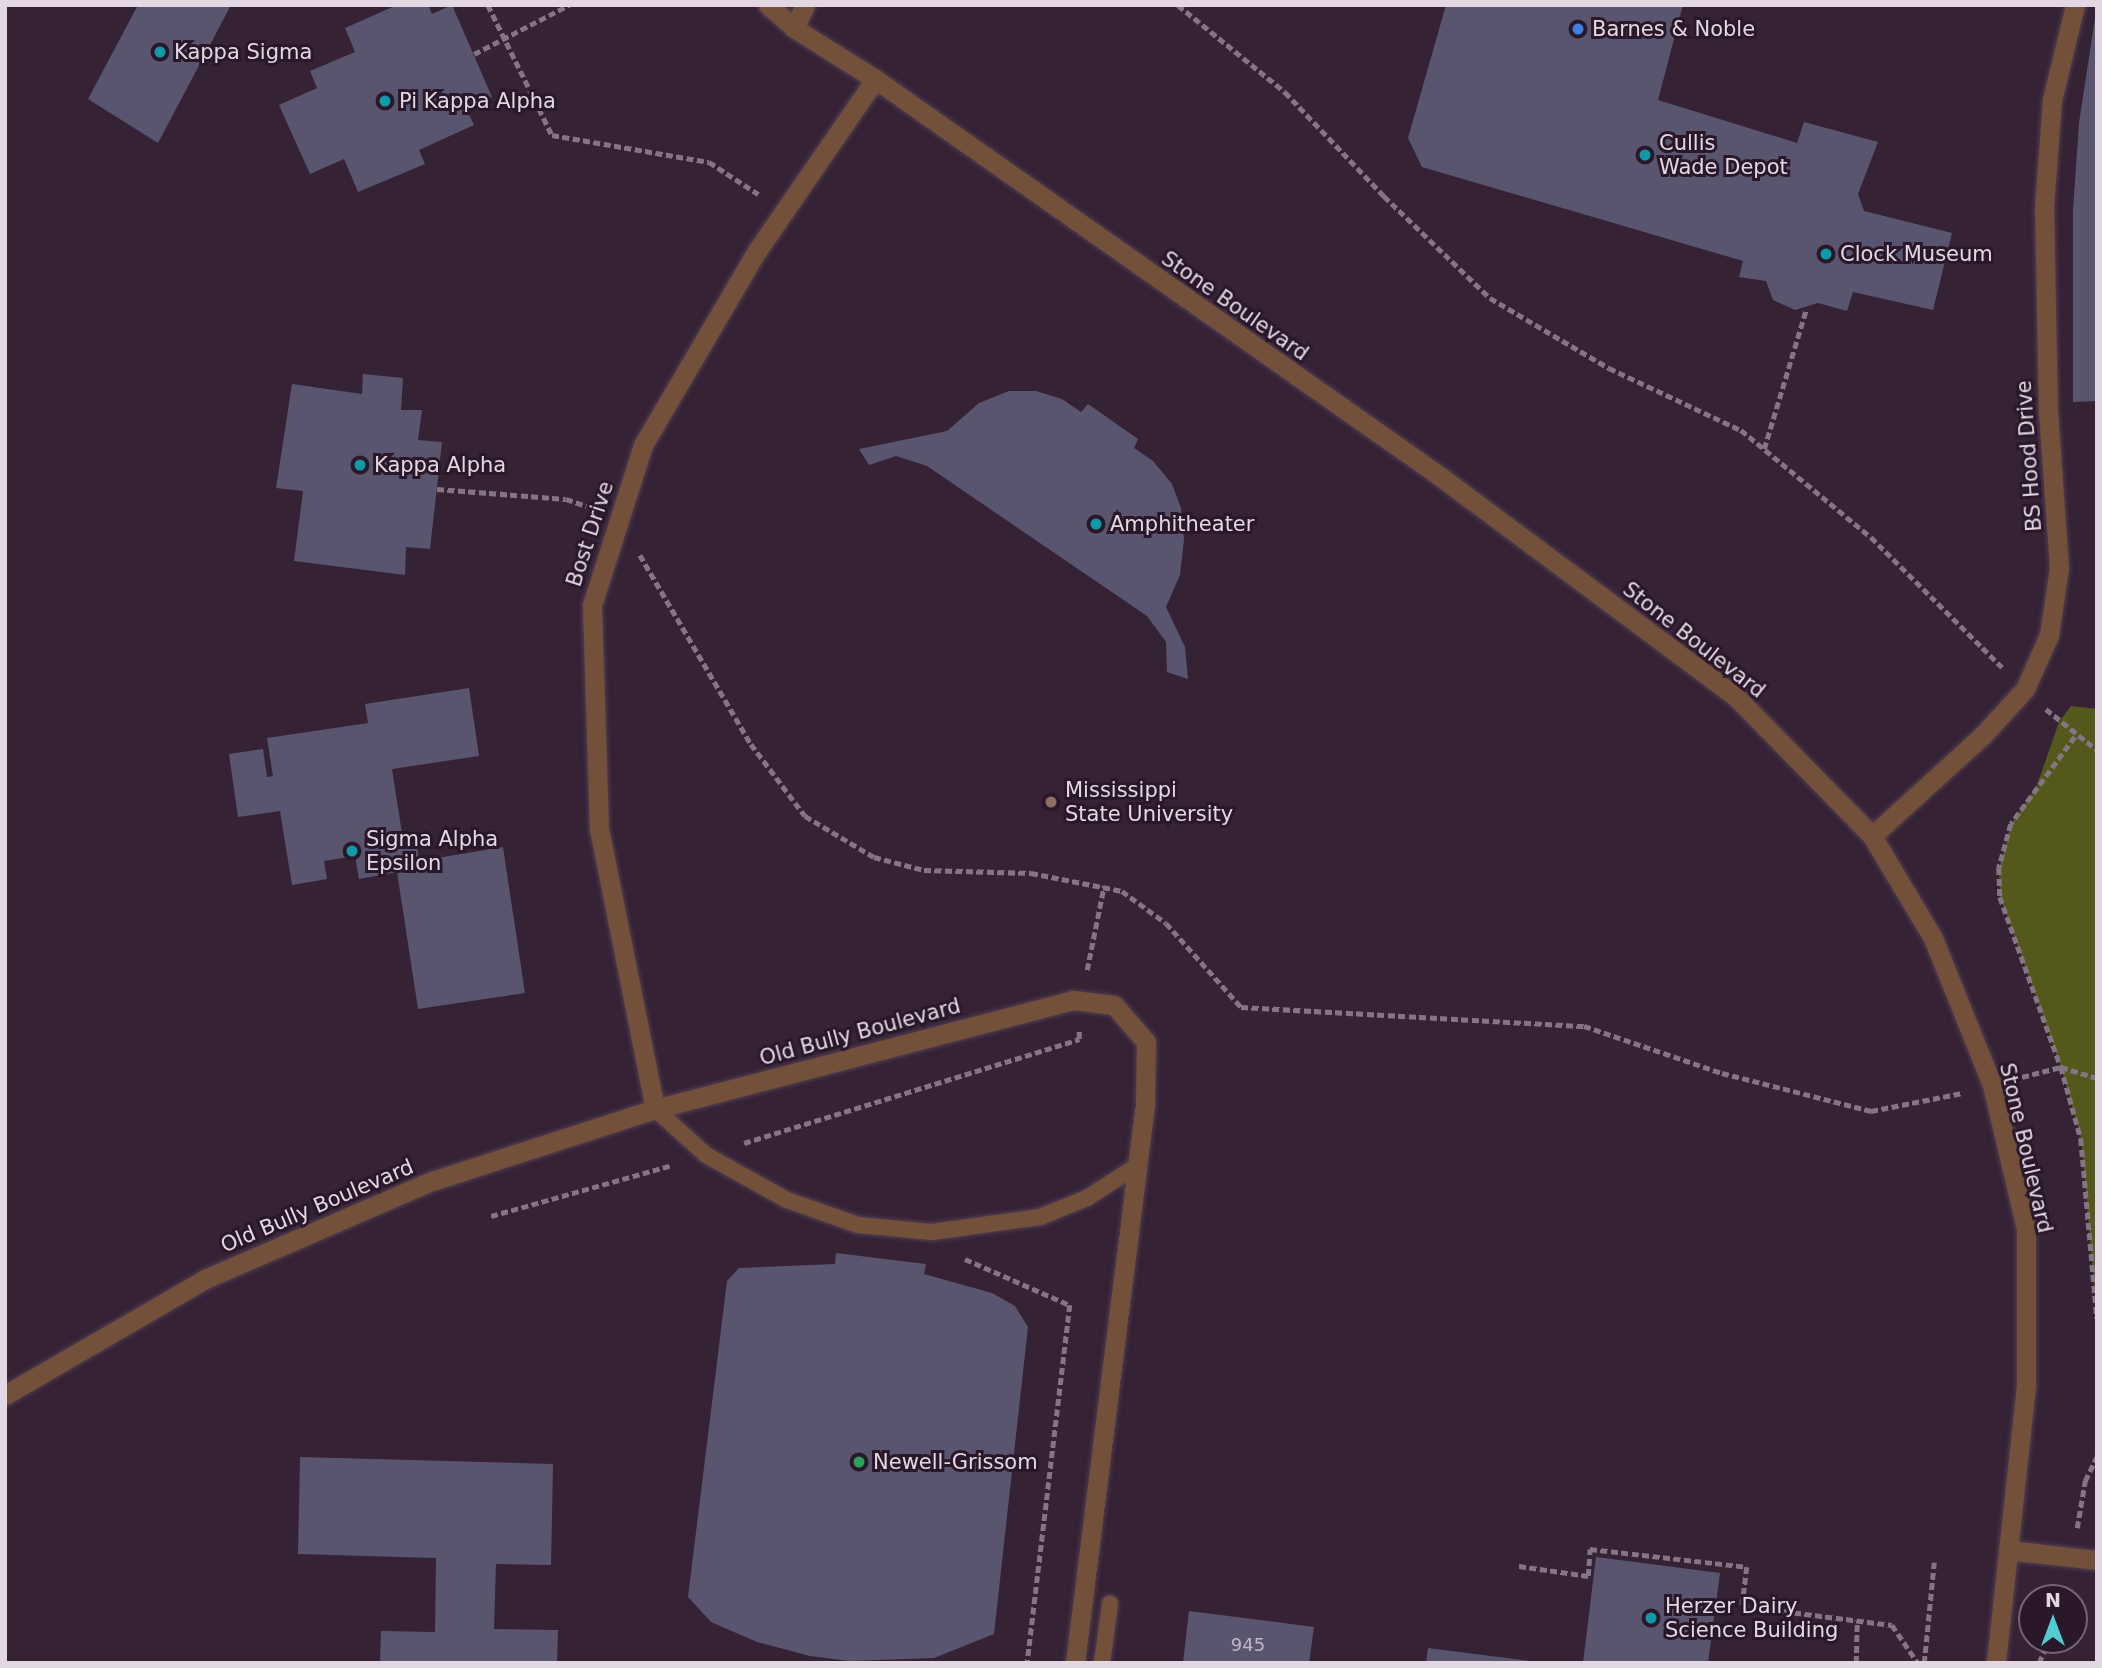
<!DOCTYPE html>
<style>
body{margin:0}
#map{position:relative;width:2102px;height:1668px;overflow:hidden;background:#352235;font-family:"DejaVu Sans",sans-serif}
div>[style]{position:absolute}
.green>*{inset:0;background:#54581a}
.building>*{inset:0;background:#5a556f}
.path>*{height:4.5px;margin-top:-2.25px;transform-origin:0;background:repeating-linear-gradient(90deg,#847484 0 7px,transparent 0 10.5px)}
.roads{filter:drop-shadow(0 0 2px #513f51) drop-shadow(0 0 2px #513f51)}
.service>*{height:16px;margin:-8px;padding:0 8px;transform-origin:8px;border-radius:8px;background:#735039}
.minor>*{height:19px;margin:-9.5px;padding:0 9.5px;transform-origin:9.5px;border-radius:9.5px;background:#735039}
.tertiary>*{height:19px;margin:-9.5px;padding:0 9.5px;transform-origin:9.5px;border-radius:9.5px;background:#735039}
.dots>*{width:19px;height:19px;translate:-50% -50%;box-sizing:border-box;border:4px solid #2a182a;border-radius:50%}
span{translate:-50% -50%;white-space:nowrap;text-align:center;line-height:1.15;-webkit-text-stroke:6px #2a182a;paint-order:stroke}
.number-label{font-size:18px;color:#c1b6c6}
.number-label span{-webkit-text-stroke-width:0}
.poi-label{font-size:21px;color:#e3d7e3}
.left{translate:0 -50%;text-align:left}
.street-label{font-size:21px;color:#e3d7e3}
.frame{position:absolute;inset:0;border:7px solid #e3d7e3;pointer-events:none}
.north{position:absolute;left:2018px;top:1584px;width:70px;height:70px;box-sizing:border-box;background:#2a182a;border:2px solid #746474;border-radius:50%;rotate:0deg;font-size:19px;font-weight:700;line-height:28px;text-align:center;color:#e3d7e3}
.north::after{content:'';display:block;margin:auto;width:24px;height:32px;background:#52cdcf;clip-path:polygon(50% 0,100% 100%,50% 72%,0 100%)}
</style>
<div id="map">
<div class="green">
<div style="clip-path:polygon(2071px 706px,2097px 709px,2097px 1318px,2081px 1139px,2061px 1067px,2000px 897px,1999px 868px,2011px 824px,2037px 785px,2059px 722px)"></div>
</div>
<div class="building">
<div style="clip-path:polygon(138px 5px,231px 5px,158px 143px,88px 99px)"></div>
<div style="clip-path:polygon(397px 5px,428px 5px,432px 14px,452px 5px,492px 97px,466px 108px,474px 125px,419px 150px,425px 164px,358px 192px,344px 159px,310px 174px,279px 105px,317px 88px,310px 71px,355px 52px,345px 28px)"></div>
<div style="clip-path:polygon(1446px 5px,1683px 5px,1658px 100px,1797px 143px,1804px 122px,1878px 142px,1858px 194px,1864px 211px,1952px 233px,1933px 310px,1853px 292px,1847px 311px,1818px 303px,1795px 310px,1773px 300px,1766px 281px,1739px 277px,1743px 261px,1422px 167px,1408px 138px)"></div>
<div style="clip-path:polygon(2095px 18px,2097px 401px,2073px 402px,2073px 210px,2079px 123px)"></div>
<div style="clip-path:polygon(363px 374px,403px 378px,401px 410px,422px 410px,418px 440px,442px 442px,430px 549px,406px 547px,405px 575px,294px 561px,303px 491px,276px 488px,292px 384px,362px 394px)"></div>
<div style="clip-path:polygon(1009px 391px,1036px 391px,1062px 399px,1081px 412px,1088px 404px,1138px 439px,1134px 448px,1153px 461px,1172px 484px,1181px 508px,1184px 539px,1180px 575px,1166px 607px,1185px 647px,1188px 679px,1167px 672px,1166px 642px,1147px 616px,927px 466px,896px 456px,869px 465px,859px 449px,947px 431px,979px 403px)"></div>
<div style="clip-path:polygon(469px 688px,479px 756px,392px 769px,402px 833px,415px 831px,419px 861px,503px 847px,525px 993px,418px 1009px,397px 872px,359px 879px,355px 856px,324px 861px,327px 879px,292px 885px,280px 811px,238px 817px,229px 754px,263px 749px,267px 777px,273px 776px,267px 738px,368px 723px,365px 704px)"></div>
<div style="clip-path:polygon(836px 1253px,926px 1264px,924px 1274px,992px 1293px,1015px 1306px,1028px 1327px,994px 1634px,934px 1658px,849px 1661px,810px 1656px,757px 1642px,711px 1622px,688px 1597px,727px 1281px,739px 1268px,835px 1264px)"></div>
<div style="clip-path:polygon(300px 1457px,553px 1464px,551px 1565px,496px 1564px,494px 1629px,558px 1630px,557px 1663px,380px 1663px,381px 1631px,435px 1632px,436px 1558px,298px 1554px)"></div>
<div style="clip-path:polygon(1596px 1557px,1720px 1573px,1708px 1663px,1583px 1663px)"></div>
<div style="clip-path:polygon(1189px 1611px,1314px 1627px,1309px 1663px,1183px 1663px)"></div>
<div style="clip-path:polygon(1428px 1648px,1529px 1661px,1528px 1663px,1426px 1663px)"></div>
</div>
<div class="path">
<div style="left:488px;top:5px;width:145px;rotate:63.8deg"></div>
<div style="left:552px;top:135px;width:159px;rotate:9.8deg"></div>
<div style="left:709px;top:162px;width:59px;rotate:33.1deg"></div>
<div style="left:1178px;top:5px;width:138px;rotate:39.1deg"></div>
<div style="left:1285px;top:92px;width:144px;rotate:46.4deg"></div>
<div style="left:1384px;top:196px;width:147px;rotate:43.9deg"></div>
<div style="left:1490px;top:298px;width:138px;rotate:30.5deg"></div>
<div style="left:1609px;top:368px;width:146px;rotate:25.2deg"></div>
<div style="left:1741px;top:430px;width:168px;rotate:39.5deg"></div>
<div style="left:1871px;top:537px;width:185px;rotate:44.8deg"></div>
<div style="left:474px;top:54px;width:107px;rotate:-27.3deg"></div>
<div style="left:1764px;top:449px;width:145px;rotate:-73.2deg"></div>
<div style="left:437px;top:489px;width:129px;rotate:4.4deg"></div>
<div style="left:566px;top:499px;width:28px;rotate:19deg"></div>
<div style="left:640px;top:555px;width:219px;rotate:59.6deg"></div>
<div style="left:751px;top:744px;width:90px;rotate:53.1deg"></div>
<div style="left:805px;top:816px;width:80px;rotate:30.7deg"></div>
<div style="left:874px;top:857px;width:52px;rotate:14.6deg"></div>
<div style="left:924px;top:870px;width:107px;rotate:1.6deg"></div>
<div style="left:1031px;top:873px;width:93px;rotate:11.2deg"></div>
<div style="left:1122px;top:891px;width:54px;rotate:36deg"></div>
<div style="left:1166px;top:923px;width:113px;rotate:48.2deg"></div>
<div style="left:1241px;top:1007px;width:344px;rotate:3.2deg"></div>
<div style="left:1584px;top:1026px;width:146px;rotate:18.8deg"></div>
<div style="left:1722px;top:1073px;width:154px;rotate:14.3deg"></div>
<div style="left:1871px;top:1111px;width:93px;rotate:-11.2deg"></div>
<div style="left:2046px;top:709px;width:65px;rotate:38.8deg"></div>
<div style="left:2075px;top:737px;width:108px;rotate:126.3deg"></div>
<div style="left:2011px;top:824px;width:46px;rotate:105.3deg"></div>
<div style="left:1999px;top:868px;width:29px;rotate:88deg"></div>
<div style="left:2000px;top:897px;width:181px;rotate:70.3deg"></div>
<div style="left:2061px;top:1067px;width:75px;rotate:74.5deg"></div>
<div style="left:2081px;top:1139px;width:180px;rotate:84.9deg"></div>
<div style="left:1087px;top:970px;width:86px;rotate:-78.6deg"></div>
<div style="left:2022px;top:1077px;width:40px;rotate:-14.4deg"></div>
<div style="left:2061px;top:1067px;width:38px;rotate:17deg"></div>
<div style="left:744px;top:1143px;width:351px;rotate:-17.2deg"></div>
<div style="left:1079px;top:1039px;width:9px;rotate:-90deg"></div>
<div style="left:491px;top:1216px;width:188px;rotate:-15.7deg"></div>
<div style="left:965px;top:1259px;width:115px;rotate:23.7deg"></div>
<div style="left:1070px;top:1305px;width:361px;rotate:96.8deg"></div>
<div style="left:2077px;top:1528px;width:48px;rotate:-80.3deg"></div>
<div style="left:2085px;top:1481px;width:28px;rotate:-64deg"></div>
<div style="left:1519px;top:1566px;width:70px;rotate:8.2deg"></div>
<div style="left:1588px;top:1576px;width:27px;rotate:-86deg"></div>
<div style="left:1590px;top:1549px;width:158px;rotate:6.5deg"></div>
<div style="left:1747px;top:1567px;width:39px;rotate:97deg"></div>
<div style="left:1742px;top:1606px;width:151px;rotate:7.2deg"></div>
<div style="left:1892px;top:1625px;width:46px;rotate:55.6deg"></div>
<div style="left:1856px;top:1663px;width:43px;rotate:-88.7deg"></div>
<div style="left:1924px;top:1663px;width:101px;rotate:-84.3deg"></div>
<div style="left:2039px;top:1663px;width:25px;rotate:-67deg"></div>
</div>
<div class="roads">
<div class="service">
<div style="left:655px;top:1109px;width:69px;rotate:42deg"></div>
<div style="left:706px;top:1155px;width:93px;rotate:29.1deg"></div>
<div style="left:787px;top:1200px;width:75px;rotate:19.4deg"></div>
<div style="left:858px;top:1225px;width:74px;rotate:5.4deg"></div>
<div style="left:932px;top:1232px;width:109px;rotate:-7.9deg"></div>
<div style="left:1040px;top:1217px;width:51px;rotate:-22deg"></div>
<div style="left:1087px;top:1198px;width:61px;rotate:-32.9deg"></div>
<div style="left:1102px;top:1663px;width:60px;rotate:-82.3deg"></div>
</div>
<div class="minor">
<div style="left:794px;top:28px;width:25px;rotate:-64deg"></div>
<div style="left:655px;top:1109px;width:286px;rotate:-101.3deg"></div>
<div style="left:599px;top:829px;width:224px;rotate:-91.8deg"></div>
<div style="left:592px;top:605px;width:168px;rotate:-72.3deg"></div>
<div style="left:643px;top:445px;width:225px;rotate:-59.6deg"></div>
<div style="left:757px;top:251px;width:209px;rotate:-55.5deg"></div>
<div style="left:5px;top:1395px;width:231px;rotate:-30.1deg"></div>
<div style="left:205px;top:1279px;width:247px;rotate:-23.4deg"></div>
<div style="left:432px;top:1181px;width:234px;rotate:-17.9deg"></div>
<div style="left:655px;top:1109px;width:432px;rotate:-14.6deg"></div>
<div style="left:1073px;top:1000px;width:41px;rotate:7deg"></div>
<div style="left:1114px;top:1005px;width:49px;rotate:49.1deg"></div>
<div style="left:1146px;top:1042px;width:62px;rotate:90.9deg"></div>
<div style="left:1145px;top:1104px;width:563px;rotate:97.14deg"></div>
<div style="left:2008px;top:1550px;width:90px;rotate:6.4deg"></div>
</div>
<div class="tertiary">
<div style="left:768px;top:5px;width:35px;rotate:41deg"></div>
<div style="left:794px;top:28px;width:96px;rotate:32.2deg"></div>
<div style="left:875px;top:79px;width:692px;rotate:35.11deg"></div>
<div style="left:1441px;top:477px;width:369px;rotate:36.7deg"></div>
<div style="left:1737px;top:698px;width:193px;rotate:45.6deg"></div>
<div style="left:1872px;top:836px;width:119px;rotate:59.1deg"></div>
<div style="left:1933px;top:938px;width:158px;rotate:68.1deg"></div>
<div style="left:1992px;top:1085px;width:148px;rotate:76.7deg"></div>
<div style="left:2026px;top:1229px;width:157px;rotate:90deg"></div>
<div style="left:2026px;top:1386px;width:279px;rotate:96.2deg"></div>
<div style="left:1872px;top:836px;width:150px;rotate:-42.3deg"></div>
<div style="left:1983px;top:735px;width:62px;rotate:-47.6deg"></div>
<div style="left:2025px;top:689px;width:59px;rotate:-66deg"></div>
<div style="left:2049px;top:635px;width:68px;rotate:-81.5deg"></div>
<div style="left:2059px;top:568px;width:156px;rotate:-94deg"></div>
<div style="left:2048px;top:412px;width:204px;rotate:-91.1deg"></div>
<div style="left:2044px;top:208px;width:108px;rotate:-85.8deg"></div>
<div style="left:2052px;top:100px;width:98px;rotate:-76.4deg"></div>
</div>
</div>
<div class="dots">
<div style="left:1578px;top:29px;background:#3f7fe0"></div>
<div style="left:160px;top:52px;background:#0f9aa8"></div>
<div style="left:385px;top:101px;background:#0f9aa8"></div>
<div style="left:1645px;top:155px;background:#0f9aa8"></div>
<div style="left:1826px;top:254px;background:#0f9aa8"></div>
<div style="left:360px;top:465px;background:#0f9aa8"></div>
<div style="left:1096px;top:524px;background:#0f9aa8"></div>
<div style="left:1051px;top:802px;background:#8d6e63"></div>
<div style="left:352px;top:851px;background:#0f9aa8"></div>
<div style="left:859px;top:1462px;background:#2e9e5b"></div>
<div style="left:1651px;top:1618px;background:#0f9aa8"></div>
</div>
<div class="number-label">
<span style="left:1248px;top:1645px">945</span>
</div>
<div class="poi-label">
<span class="left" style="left:1592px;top:29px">Barnes &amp; Noble</span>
<span class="left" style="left:174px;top:52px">Kappa Sigma</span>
<span class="left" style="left:399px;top:101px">Pi Kappa Alpha</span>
<span class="left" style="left:1659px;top:155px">Cullis<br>Wade Depot</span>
<span class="left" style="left:1840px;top:254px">Clock Museum</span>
<span class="left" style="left:374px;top:465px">Kappa Alpha</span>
<span class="left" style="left:1110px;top:524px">Amphitheater</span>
<span class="left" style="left:1065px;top:802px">Mississippi<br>State University</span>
<span class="left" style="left:366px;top:851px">Sigma Alpha<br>Epsilon</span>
<span class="left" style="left:873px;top:1462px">Newell-Grissom</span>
<span class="left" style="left:1665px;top:1618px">Herzer Dairy<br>Science Building</span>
</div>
<div class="street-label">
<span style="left:1235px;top:306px;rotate:35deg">Stone Boulevard</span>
<span style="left:2029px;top:456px;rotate:-94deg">BS Hood Drive</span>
<span style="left:590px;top:534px;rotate:-72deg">Bost Drive</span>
<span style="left:1694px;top:640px;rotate:38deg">Stone Boulevard</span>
<span style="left:860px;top:1032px;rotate:-15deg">Old Bully Boulevard</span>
<span style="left:2026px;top:1148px;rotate:77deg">Stone Boulevard</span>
<span style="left:317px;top:1206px;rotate:-23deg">Old Bully Boulevard</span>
</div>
<div class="frame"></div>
<div class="north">N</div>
</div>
